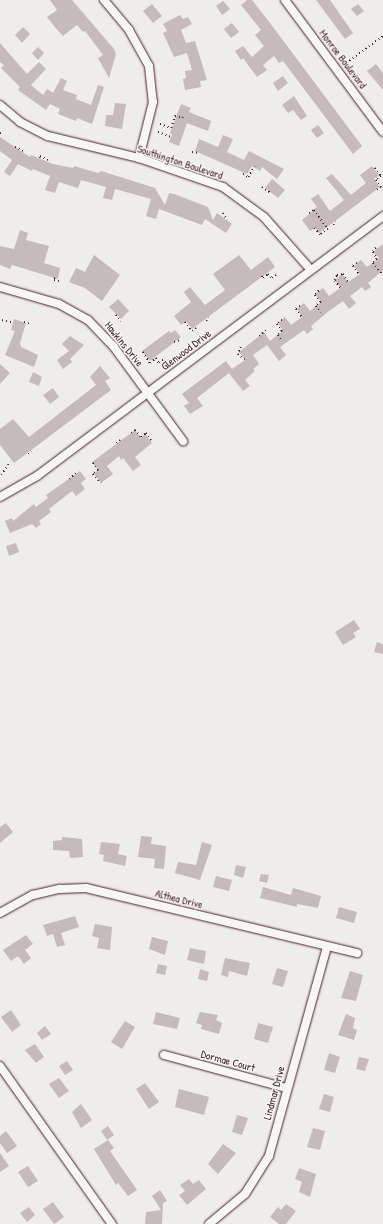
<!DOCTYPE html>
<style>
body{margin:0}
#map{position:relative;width:383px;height:1224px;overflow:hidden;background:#efedea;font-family:"Patrick Hand",sans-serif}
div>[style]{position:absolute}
.building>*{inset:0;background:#c6babb}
.path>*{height:1.5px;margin-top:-0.75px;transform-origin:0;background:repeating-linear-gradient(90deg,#4a1f2b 0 1px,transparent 0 4px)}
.roads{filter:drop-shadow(0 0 1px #4a1f2b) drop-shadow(0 0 1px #4a1f2b)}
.street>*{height:8px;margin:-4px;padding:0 4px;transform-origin:4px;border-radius:4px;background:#f6f6f2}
span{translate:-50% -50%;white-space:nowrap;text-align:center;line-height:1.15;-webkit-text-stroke:3px #f6f6f2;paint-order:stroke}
.street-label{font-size:11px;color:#4a1f2b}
</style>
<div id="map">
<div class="building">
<div style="clip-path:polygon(50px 0,72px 0,114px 49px,116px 54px,109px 78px,98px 58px,103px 55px,85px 31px,83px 32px,77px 25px,63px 36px,54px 26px,47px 17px,57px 10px)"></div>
<div style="clip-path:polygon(247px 0,252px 0,270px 23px,362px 146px,353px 154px,283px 61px,279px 63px,274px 56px,263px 65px,267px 70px,257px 77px,243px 58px,241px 60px,235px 51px,243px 46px,252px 57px,264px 46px,255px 35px,261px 30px,241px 5px)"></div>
<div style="clip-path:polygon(316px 0,330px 0,353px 33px,345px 39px)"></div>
<div style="clip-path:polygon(223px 1px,230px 9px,222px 15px,216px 6px)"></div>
<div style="clip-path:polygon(152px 4px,162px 16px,153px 23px,143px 11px)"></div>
<div style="clip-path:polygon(358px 4px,364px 11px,357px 16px,351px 9px)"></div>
<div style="clip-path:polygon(180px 15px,183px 19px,188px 17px,192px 24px,181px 30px,186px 43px,195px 41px,207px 80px,200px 81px,201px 87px,185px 90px,183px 79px,186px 78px,185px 71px,192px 70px,187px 53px,174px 57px,163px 33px,167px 31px,163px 24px)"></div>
<div style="clip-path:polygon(232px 23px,239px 32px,231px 38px,224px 29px)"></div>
<div style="clip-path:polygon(23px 27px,30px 34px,22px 43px,15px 35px)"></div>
<div style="clip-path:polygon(0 43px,27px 74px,39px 62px,46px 69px,31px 85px,43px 95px,47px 89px,53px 93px,61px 78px,67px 81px,63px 90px,77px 95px,76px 99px,91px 105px,98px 85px,104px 87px,92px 124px,77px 118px,76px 121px,58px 114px,60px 109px,50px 104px,46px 110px,18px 90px,20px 87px,1px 68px,4px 65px,0 62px)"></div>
<div style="clip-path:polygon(38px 47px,44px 53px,38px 60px,32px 53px)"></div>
<div style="clip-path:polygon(376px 64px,383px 73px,383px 90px,367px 71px)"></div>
<div style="clip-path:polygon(283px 76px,288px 83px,278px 91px,273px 83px)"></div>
<div style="clip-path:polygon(294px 96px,307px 116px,301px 120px,293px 110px,288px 113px,282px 105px)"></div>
<div style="clip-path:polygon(115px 103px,126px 104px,122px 129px,105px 126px,106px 115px,113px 115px)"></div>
<div style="clip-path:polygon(181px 104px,191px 108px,189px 112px,211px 121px,208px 131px,187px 123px,179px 146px,169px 142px,172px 135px,170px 133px)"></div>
<div style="clip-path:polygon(318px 125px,324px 133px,317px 138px,311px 130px)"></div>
<div style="clip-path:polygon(223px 135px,233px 139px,227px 152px,244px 160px,249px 151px,284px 169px,277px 179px,262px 167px,260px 171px,252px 166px,247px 174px,195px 151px,199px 139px,218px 147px)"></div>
<div style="clip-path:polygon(0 137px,30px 157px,31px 155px,53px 164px,73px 168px,74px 166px,98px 173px,101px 171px,155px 188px,165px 205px,169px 193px,174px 194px,208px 207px,213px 220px,217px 213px,232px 224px,226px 233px,205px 219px,202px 225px,159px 209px,156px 219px,146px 216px,151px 199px,115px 189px,112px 200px,103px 198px,106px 187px,81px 180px,78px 188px,59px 182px,55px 193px,45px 190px,50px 176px,33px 169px,32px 171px,18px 164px,10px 176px,4px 172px,12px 160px,0 151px)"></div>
<div style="clip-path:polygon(372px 166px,379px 175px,374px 179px,380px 187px,319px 233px,315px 228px,310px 231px,302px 220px,317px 207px,311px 199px,318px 194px,330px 211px,344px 200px,326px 178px,332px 174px,351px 195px,366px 183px,360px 175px)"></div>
<div style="clip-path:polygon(272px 179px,285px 190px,278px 198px,265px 188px)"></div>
<div style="clip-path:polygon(20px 230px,28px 233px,26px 240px,49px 246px,44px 263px,60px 268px,58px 279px,12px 265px,10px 269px,0 265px,0 246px,14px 249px)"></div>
<div style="clip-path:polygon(383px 244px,383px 270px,368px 283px,371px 287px,365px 291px,362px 287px,350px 296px,356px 303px,349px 309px,343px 301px,329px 311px,311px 326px,313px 329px,307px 334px,304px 330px,280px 347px,286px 355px,279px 361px,267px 345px,253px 355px,259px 364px,253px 369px,255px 371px,245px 380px,250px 386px,243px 391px,229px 373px,197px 398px,203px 406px,190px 414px,184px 406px,189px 403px,182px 394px,226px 361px,232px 369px,245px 360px,239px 352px,264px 332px,270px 341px,283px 331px,278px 323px,285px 317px,291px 325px,302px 317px,297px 309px,304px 303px,310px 311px,321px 302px,315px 294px,323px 288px,329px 296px,340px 288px,335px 280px,342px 274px,348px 282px,360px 274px,354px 266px,361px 260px,367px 267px,379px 258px,373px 252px)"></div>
<div style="clip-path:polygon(94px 255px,120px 275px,102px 301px,85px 288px,69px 282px,76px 268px,85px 272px)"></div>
<div style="clip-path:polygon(239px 255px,251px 270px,268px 257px,275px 267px,192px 329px,186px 321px,181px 325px,174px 316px,191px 302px,184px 292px,190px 287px,205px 305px,225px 290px,213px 274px)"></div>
<div style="clip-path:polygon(118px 299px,129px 311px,121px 319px,109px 307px)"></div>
<div style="clip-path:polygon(14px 319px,26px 323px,20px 343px,21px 347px,38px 355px,34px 367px,5px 355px,15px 331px,11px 330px)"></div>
<div style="clip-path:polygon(175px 330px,181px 337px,150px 361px,142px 351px,169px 331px,171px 333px)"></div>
<div style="clip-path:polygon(70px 336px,84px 345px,70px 359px,72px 362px,63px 369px,57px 360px,69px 351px,62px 344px)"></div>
<div style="clip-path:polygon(0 364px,10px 373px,0 384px)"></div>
<div style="clip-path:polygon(100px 366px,110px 378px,105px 381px,111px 390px,14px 463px,0 445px,0 429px,13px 419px,29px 437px,96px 385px,90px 377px)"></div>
<div style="clip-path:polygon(33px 372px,42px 377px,39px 386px,29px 382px)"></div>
<div style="clip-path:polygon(53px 388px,59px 397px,50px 404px,43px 395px)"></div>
<div style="clip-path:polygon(135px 430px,141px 438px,145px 434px,152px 443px,135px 457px,141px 465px,133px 471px,123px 458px,121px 460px,119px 456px,107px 466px,113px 474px,101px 483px,94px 474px,98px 470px,92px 462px)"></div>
<div style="clip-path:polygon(80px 471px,86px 479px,81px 483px,85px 489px,76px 496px,72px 491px,49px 509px,51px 512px,39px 521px,41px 524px,36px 528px,32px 524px,10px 533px,5px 521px,12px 518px,13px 521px,34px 504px,36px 507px,48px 498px,46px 495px)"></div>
<div style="clip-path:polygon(16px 543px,19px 552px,9px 556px,6px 546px)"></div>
<div style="clip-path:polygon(354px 620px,360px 629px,353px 633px,356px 637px,343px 645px,335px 632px)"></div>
<div style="clip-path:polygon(377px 642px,383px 644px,383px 654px,374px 652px)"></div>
<div style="clip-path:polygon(6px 823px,13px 832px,0 843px,0 827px)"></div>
<div style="clip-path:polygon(141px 836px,152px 837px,151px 844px,166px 846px,164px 869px,154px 868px,155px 859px,138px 857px)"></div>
<div style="clip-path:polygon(62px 837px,82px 839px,83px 857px,70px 858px,69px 851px,53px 850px,53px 841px,62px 840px)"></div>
<div style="clip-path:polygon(101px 842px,120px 844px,118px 854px,127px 856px,125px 866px,103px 861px,104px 855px,99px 854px)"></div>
<div style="clip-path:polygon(202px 842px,212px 845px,200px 880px,175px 873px,178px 862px,196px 865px)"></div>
<div style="clip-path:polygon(236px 865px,246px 867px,243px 878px,234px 875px)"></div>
<div style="clip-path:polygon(261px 874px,269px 875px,267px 883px,259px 881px)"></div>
<div style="clip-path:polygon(216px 876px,232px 880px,229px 891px,213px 887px)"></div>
<div style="clip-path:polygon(263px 887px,291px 895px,293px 888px,321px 896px,318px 908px,297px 904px,297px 907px,260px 898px)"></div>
<div style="clip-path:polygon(339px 907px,357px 912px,354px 923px,336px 918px)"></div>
<div style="clip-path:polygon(75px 916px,79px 927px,61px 933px,65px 945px,57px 947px,53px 934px,47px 936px,43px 925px)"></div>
<div style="clip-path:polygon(95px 924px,112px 927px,110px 950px,97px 948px,99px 938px,92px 936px)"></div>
<div style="clip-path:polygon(26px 935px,33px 944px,25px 950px,31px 958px,24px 964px,18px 956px,11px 961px,3px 950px)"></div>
<div style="clip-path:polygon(152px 937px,168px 941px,165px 955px,149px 949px)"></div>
<div style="clip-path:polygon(190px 948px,206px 951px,204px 964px,187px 960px)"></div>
<div style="clip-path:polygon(225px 958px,250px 963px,247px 976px,229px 971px,228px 977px,221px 975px)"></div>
<div style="clip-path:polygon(158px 964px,167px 966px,165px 975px,156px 973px)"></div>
<div style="clip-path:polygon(277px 968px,288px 971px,283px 987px,272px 984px)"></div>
<div style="clip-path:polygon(200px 969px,209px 972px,207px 981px,198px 979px)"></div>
<div style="clip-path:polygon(350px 971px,363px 975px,356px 1001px,341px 998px)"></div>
<div style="clip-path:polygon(11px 1010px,21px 1025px,12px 1032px,1px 1017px)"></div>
<div style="clip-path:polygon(156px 1012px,180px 1018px,177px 1029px,153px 1024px)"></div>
<div style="clip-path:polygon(200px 1012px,218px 1015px,216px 1020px,222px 1023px,219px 1034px,201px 1029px,202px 1025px,196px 1023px)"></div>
<div style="clip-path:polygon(346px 1014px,355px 1018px,353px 1028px,357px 1030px,354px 1040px,338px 1035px)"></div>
<div style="clip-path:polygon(125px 1021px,135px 1027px,122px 1049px,111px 1042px)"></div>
<div style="clip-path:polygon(258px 1023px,273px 1027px,268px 1043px,254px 1039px)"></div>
<div style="clip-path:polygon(45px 1026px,51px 1034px,42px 1040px,37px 1033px)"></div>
<div style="clip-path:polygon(35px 1044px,44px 1057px,36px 1063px,25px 1050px)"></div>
<div style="clip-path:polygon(329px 1053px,340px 1057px,335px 1073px,324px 1070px)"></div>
<div style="clip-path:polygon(359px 1057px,369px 1059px,365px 1071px,356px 1069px)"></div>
<div style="clip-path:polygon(67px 1061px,73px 1070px,65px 1075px,59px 1066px)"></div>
<div style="clip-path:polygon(59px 1078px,69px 1091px,59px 1098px,49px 1084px)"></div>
<div style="clip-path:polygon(145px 1083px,159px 1102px,149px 1109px,136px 1089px)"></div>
<div style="clip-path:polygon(179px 1089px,209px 1097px,204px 1115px,175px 1107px)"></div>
<div style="clip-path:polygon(324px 1094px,334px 1097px,330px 1112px,319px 1109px)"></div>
<div style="clip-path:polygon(81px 1104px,92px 1120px,81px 1128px,72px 1112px)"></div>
<div style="clip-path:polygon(237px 1115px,248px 1118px,242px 1135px,232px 1132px)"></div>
<div style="clip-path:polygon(108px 1126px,114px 1135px,107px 1140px,101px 1131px)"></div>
<div style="clip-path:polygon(313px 1128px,325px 1131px,320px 1150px,307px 1147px)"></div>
<div style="clip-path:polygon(6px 1131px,17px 1146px,7px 1153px,0 1143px,0 1136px)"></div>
<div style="clip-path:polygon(108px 1140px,114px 1148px,110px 1151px,137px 1190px,128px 1196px,118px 1183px,116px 1185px,94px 1149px)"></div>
<div style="clip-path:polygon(223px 1144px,236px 1153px,218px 1174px,208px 1164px)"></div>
<div style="clip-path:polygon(0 1153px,9px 1166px,0 1172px)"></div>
<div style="clip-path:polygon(28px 1166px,38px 1181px,28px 1187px,18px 1172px)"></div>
<div style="clip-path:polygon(299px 1168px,316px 1174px,310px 1197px,299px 1192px,302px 1182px,295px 1179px)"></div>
<div style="clip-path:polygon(189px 1179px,193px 1184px,199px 1180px,206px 1189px,187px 1205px,179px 1195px,185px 1191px,180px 1185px)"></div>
<div style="clip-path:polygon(160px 1190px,167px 1201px,163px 1203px,162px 1224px,145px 1224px,146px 1212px,161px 1210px,152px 1196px)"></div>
<div style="clip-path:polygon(53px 1202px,64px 1217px,54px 1224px,43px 1209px)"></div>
<div style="clip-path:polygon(286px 1204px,296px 1211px,286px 1224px,279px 1224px,270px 1217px,278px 1207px,281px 1210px)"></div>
<div style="clip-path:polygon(29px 1207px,35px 1215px,27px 1222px,20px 1213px)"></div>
</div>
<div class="path">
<div style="left:346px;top:63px;width:46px;rotate:-36.1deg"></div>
<div style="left:160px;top:124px;width:12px;rotate:20deg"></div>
<div style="left:171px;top:128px;width:13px;rotate:-72deg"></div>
<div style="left:175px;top:116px;width:7px;rotate:16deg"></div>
<div style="left:182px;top:118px;width:2px;rotate:-63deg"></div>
<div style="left:158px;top:132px;width:14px;rotate:21deg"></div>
<div style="left:0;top:133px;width:2px;rotate:27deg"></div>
<div style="left:15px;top:147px;width:10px;rotate:24deg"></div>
<div style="left:192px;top:152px;width:8px;rotate:7deg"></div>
<div style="left:39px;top:158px;width:2px;rotate:-63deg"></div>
<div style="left:40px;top:156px;width:9px;rotate:27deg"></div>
<div style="left:375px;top:168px;width:10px;rotate:53deg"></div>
<div style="left:381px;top:176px;width:6px;rotate:141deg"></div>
<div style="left:376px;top:180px;width:9px;rotate:54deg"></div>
<div style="left:381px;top:187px;width:5px;rotate:143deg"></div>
<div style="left:243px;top:174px;width:6px;rotate:31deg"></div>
<div style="left:248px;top:177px;width:12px;rotate:-59deg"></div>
<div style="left:262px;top:187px;width:11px;rotate:34deg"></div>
<div style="left:223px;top:213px;width:8px;rotate:60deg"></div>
<div style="left:309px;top:213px;width:6px;rotate:-31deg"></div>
<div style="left:314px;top:210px;width:24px;rotate:54deg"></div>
<div style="left:328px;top:229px;width:10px;rotate:143deg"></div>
<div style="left:320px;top:235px;width:9px;rotate:-131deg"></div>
<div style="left:333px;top:225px;width:4px;rotate:-63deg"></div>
<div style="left:376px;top:248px;width:5px;rotate:127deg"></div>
<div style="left:373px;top:252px;width:8px;rotate:60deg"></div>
<div style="left:377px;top:259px;width:6px;rotate:135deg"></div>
<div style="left:373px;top:263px;width:16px;rotate:50deg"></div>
<div style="left:357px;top:263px;width:5px;rotate:143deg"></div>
<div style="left:353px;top:266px;width:10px;rotate:53deg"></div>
<div style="left:262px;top:276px;width:2px;rotate:63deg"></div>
<div style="left:263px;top:278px;width:6px;rotate:-39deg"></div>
<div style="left:268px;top:274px;width:6px;rotate:45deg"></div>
<div style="left:272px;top:278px;width:5px;rotate:-37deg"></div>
<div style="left:55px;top:278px;width:2px;rotate:117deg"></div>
<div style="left:54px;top:280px;width:5px;rotate:11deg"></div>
<div style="left:340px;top:288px;width:10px;rotate:-127deg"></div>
<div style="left:334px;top:280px;width:6px;rotate:-59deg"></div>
<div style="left:337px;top:275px;width:6px;rotate:-9deg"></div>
<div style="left:343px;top:274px;width:9px;rotate:58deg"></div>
<div style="left:319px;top:291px;width:6px;rotate:135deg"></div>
<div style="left:315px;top:295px;width:9px;rotate:49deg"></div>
<div style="left:321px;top:302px;width:6px;rotate:141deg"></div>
<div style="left:316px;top:306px;width:8px;rotate:50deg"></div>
<div style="left:300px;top:306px;width:5px;rotate:143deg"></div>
<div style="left:296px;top:309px;width:10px;rotate:53deg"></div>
<div style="left:116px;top:315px;width:8px;rotate:50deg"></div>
<div style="left:2px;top:320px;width:11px;rotate:15deg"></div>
<div style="left:282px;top:320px;width:6px;rotate:141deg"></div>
<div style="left:277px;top:324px;width:9px;rotate:54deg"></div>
<div style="left:282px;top:331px;width:6px;rotate:135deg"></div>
<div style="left:278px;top:335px;width:7px;rotate:56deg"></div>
<div style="left:206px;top:321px;width:4px;rotate:-63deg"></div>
<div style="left:24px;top:322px;width:6px;rotate:18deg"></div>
<div style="left:185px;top:322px;width:11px;rotate:52deg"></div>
<div style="left:192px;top:331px;width:5px;rotate:-37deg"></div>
<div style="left:259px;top:336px;width:9px;rotate:-41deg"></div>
<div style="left:174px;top:342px;width:6px;rotate:-18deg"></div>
<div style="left:241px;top:347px;width:8px;rotate:113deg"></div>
<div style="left:238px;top:354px;width:9px;rotate:41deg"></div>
<div style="left:143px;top:352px;width:13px;rotate:58deg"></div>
<div style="left:150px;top:363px;width:8px;rotate:-40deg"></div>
<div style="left:156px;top:358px;width:6px;rotate:59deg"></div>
<div style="left:159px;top:363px;width:6px;rotate:-39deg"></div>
<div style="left:131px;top:433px;width:5px;rotate:-37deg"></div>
<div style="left:135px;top:430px;width:9px;rotate:49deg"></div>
<div style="left:141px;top:437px;width:6px;rotate:-39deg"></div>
<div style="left:146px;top:433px;width:9px;rotate:54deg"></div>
<div style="left:116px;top:443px;width:5px;rotate:-37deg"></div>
<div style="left:28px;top:454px;width:4px;rotate:-45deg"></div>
<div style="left:93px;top:463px;width:9px;rotate:54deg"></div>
<div style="left:98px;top:470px;width:6px;rotate:141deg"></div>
<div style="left:93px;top:474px;width:12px;rotate:48deg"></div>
<div style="left:1px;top:475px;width:16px;rotate:-55deg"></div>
<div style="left:69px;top:479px;width:9px;rotate:-41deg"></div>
</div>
<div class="roads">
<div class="street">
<div style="left:104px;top:0;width:39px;rotate:50deg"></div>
<div style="left:129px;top:30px;width:41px;rotate:60.9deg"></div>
<div style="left:149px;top:66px;width:36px;rotate:84deg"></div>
<div style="left:153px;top:102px;width:58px;rotate:104deg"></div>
<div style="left:285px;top:0;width:164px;rotate:53.4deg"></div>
<div style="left:0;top:105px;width:26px;rotate:40deg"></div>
<div style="left:20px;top:122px;width:31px;rotate:27deg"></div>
<div style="left:48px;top:136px;width:94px;rotate:13.6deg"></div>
<div style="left:139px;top:158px;width:89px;rotate:19deg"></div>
<div style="left:223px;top:187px;width:51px;rotate:36.2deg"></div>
<div style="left:264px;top:217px;width:69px;rotate:48.5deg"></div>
<div style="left:0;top:287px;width:61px;rotate:16.1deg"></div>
<div style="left:59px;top:304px;width:33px;rotate:29deg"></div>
<div style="left:88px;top:320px;width:37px;rotate:46deg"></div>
<div style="left:114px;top:347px;width:117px;rotate:53.7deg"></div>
<div style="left:0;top:497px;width:43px;rotate:-29.6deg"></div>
<div style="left:37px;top:476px;width:433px;rotate:-36.9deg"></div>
<div style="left:0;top:913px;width:38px;rotate:-29deg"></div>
<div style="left:33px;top:895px;width:28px;rotate:-13deg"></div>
<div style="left:60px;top:889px;width:26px;rotate:-2deg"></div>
<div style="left:86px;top:888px;width:279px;rotate:13.5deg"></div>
<div style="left:164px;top:1055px;width:126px;rotate:15.1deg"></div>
<div style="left:0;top:1066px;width:194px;rotate:54.7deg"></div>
<div style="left:209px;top:1224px;width:47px;rotate:-39.8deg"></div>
<div style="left:245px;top:1194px;width:45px;rotate:-57.7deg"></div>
<div style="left:269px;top:1156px;width:217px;rotate:-74.5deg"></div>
</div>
</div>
<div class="street-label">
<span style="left:343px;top:59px;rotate:53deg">Monroe Boulevard</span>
<span style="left:180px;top:162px;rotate:18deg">Southington Boulevard</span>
<span style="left:124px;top:344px;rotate:51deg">Hawkins Drive</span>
<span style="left:186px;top:350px;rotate:-37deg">Glenwood Drive</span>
<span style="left:179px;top:899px;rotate:14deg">Althea Drive</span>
<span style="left:228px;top:1061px;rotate:15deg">Dormae Court</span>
<span style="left:274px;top:1093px;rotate:-75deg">Lindmar Drive</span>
</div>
</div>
